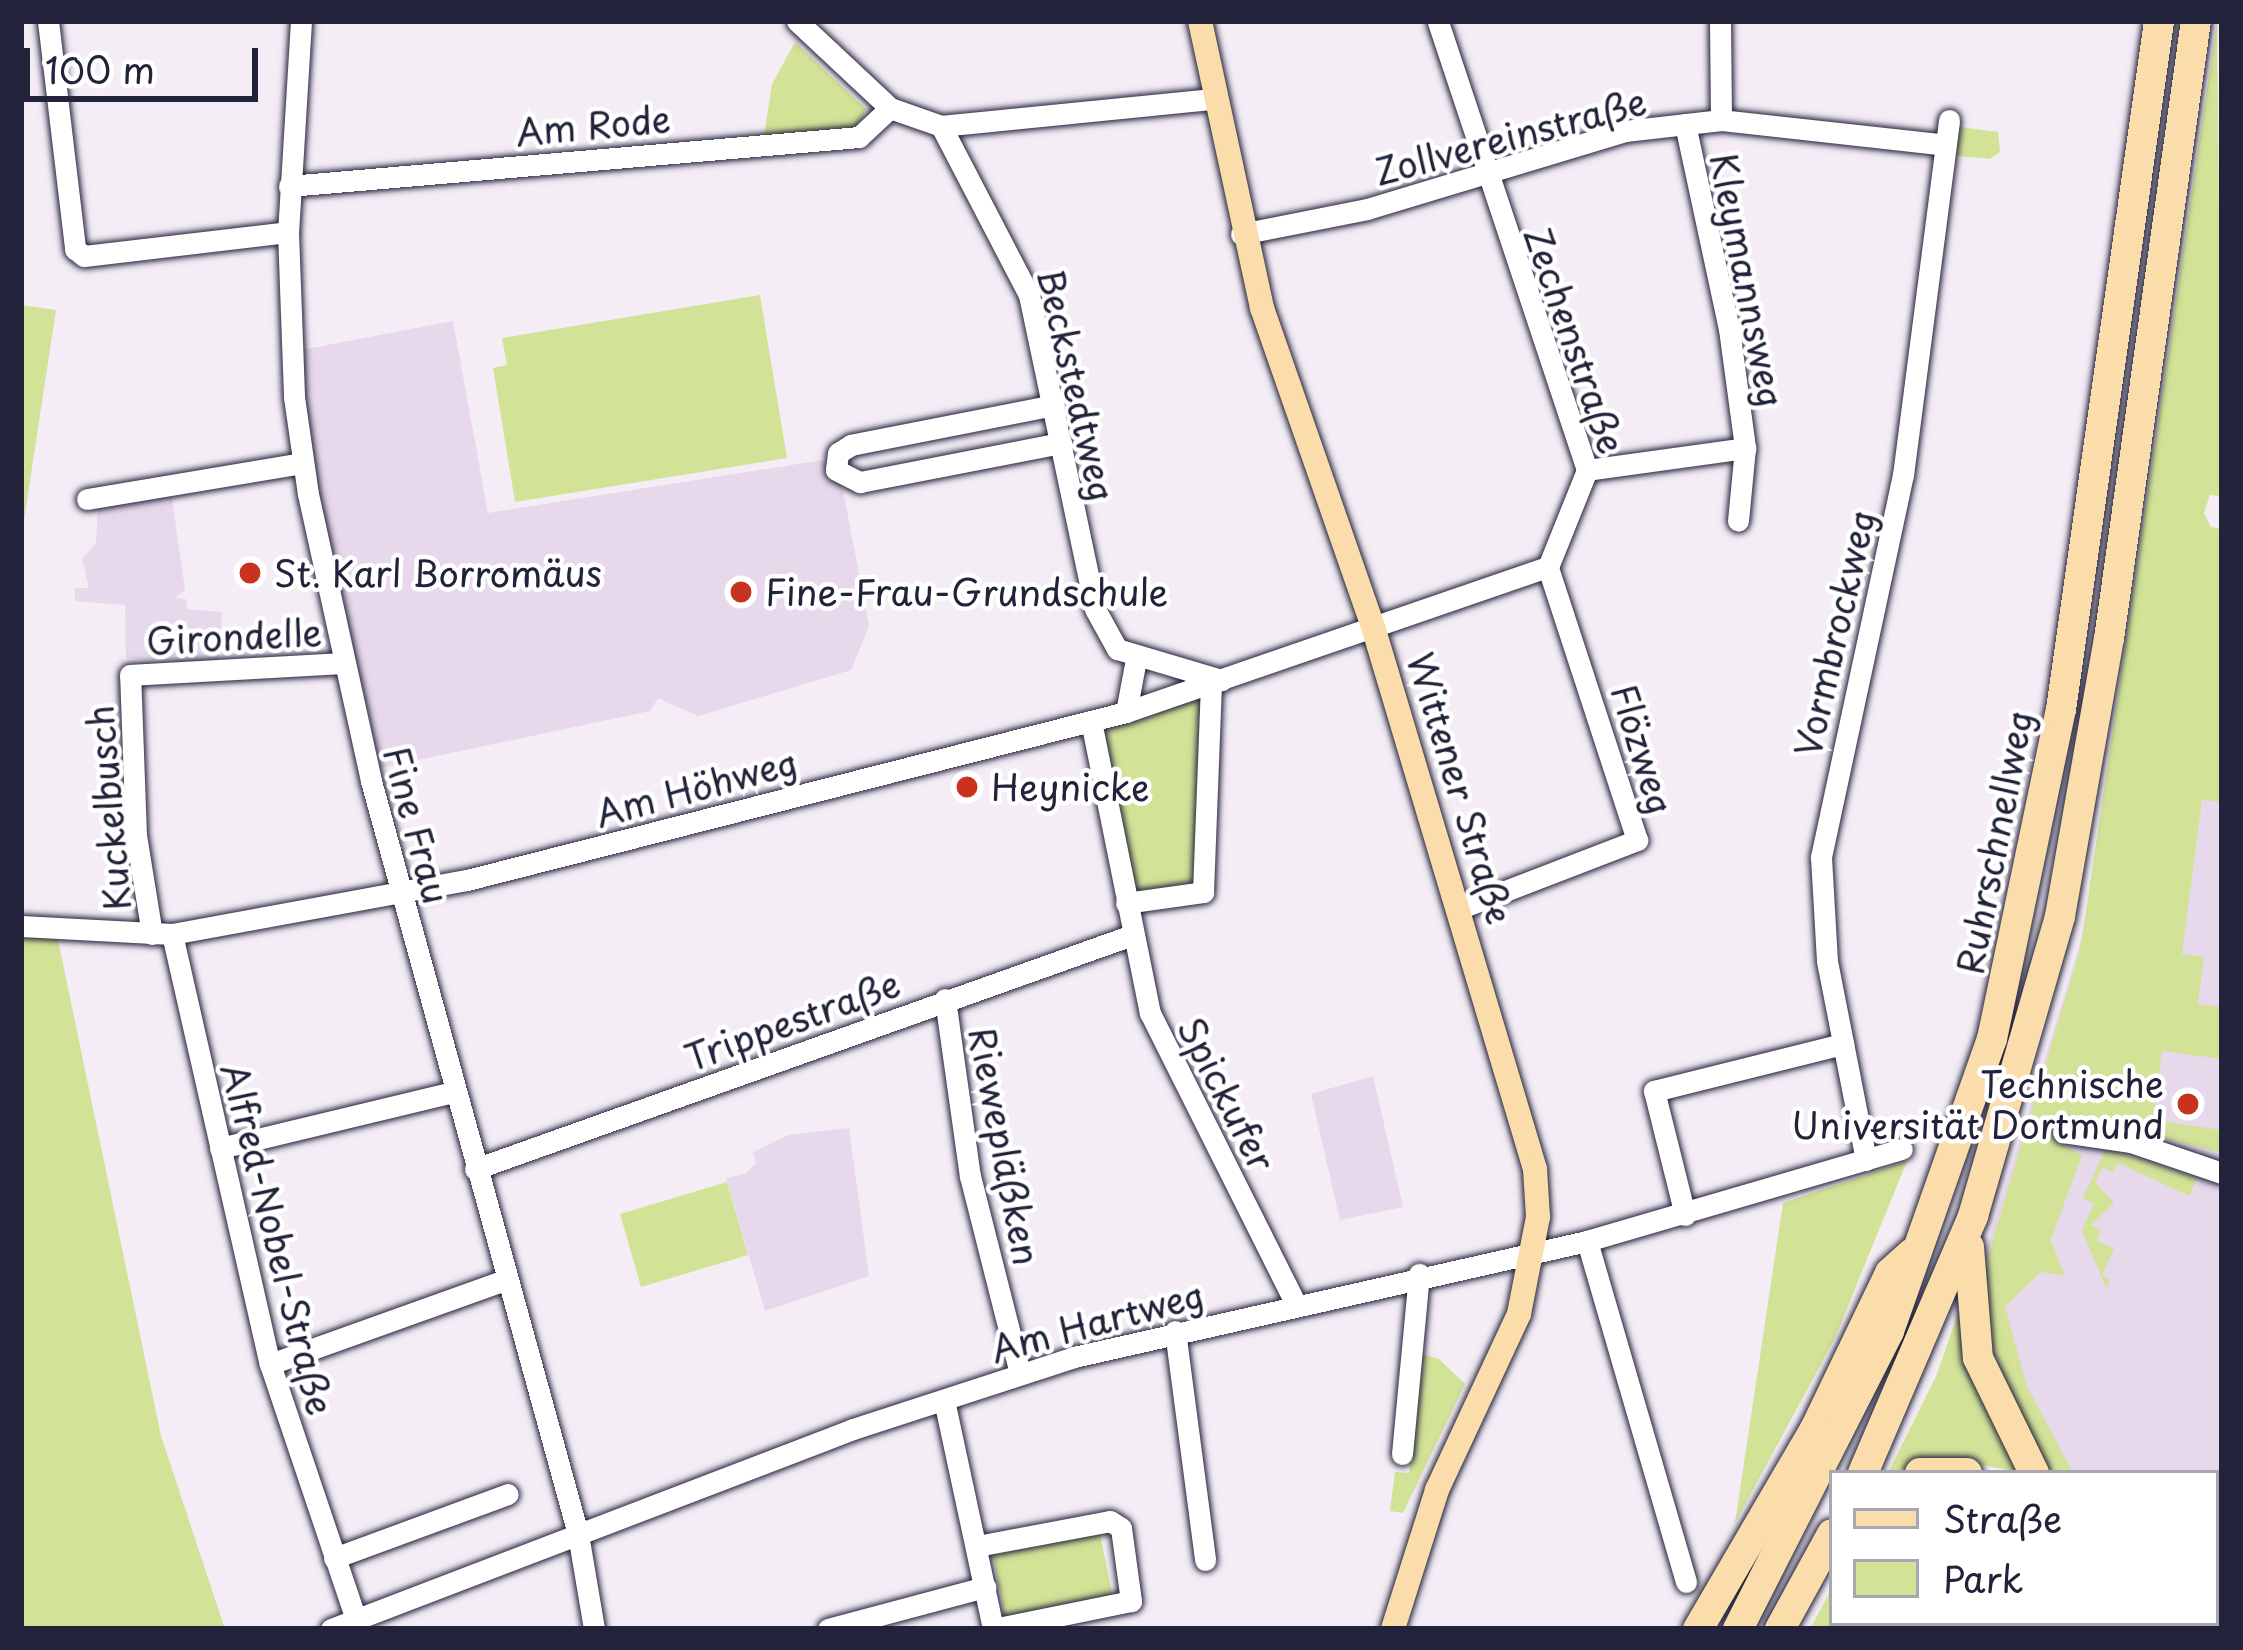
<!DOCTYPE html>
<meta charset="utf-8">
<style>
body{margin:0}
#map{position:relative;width:2243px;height:1650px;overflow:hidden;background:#f4edf6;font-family:"Playpen Sans",sans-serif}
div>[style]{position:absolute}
.built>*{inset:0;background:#e7d8eb}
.green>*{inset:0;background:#d2e397}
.roads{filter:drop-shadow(0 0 3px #22223b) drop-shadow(0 0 3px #22223b)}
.minor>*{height:21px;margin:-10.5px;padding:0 10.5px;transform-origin:10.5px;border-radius:10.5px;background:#fff}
.major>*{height:24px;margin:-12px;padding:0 12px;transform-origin:12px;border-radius:12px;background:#fbddab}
.highway>*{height:30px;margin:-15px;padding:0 15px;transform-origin:15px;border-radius:15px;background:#fbddab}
.dots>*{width:33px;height:33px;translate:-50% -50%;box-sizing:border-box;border:6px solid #fff;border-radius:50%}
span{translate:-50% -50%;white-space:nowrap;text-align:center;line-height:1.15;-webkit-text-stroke:9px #fff;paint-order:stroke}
.street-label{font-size:36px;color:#22223b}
.poi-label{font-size:36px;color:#22223b}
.left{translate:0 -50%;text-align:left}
.right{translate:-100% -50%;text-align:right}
.frame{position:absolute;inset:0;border:24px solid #22223b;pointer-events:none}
.legend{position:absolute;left:1829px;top:1470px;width:390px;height:156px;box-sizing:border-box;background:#fff;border:3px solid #a7a7b1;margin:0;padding:15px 21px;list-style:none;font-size:36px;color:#22223b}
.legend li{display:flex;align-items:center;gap:24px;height:60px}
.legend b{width:60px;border:3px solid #a7a7b1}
.scale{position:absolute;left:24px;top:48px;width:234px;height:54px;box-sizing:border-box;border:6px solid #22223b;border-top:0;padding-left:15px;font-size:36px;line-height:42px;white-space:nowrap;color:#22223b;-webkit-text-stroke:9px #fff;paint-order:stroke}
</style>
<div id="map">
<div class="built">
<div style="clip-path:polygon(453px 321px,488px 513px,823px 460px,843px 490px,869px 626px,851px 670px,698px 716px,658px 698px,650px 711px,380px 768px,310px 458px,301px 350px)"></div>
<div style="clip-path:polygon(171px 491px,185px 590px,174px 598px,186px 599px,187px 609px,222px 612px,218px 665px,126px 658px,125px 605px,75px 601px,75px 588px,89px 588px,82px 559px,96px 543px,98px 503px)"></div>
<div style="clip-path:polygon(2222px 677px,2222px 1629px,2060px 1629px,2216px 1623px,2216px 1473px,2037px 1473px,1982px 1263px,2079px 947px,2114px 778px)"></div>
<div style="clip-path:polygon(1373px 1076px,1403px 1207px,1340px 1220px,1311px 1094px)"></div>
<div style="clip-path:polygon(849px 1128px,869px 1276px,765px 1311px,726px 1178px,745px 1174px,756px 1163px,753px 1152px,788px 1135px)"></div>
</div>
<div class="green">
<div style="clip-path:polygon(2217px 21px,2222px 496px,2210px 495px,2204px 513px,2211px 527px,2222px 529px,2222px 802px,2202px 800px,2182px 954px,2204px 957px,2198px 1004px,2222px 1007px,2222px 1059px,2162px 1051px,2153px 1120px,2222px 1130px,2222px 1140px,2220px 1152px,2065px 1115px,2058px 1142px,2082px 1155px,2051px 1240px,2065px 1276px,2041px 1272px,2005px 1307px,2027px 1386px,2073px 1473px,2043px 1473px,1996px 1384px,1981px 1306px,1987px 1259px,2081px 946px)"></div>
<div style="clip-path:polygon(795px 42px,866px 109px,857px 129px,764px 135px,772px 84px)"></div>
<div style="clip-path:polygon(1959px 127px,1998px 132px,2000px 152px,1990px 159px,1948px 155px)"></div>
<div style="clip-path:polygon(760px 295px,787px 458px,515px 502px,493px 368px,507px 365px,502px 338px)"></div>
<div style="clip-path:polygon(21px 305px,56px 310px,21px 540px)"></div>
<div style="clip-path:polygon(1211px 686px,1203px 892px,1126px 903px,1091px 721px)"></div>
<div style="clip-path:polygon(21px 926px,56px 930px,161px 1436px,225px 1629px,21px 1629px)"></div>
<div style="clip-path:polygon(2106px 1148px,2197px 1178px,2189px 1196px,2118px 1163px,2113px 1172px,2102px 1168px,2095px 1182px,2114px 1203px,2091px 1225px,2101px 1230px,2097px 1241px,2114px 1249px,2102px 1275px,2110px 1280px,2106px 1288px,2082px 1230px,2094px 1204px,2083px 1198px)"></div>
<div style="clip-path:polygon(1907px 1161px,1835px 1338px,1735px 1523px,1783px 1203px)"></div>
<div style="clip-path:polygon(727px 1182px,748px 1255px,641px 1287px,620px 1214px)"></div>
<div style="clip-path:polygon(1967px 1287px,2026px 1473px,1959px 1461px,1888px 1473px,1937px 1374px)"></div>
<div style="clip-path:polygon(1421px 1354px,1439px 1359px,1465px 1384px,1403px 1513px,1390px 1511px,1395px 1472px,1409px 1473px)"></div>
<div style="clip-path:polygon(1099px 1529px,1113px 1598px,1005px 1619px,992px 1549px)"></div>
<div style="clip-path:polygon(1832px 1588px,1832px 1623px,2018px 1623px,1810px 1629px)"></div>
</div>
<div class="roads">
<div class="minor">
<div style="left:48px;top:21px;width:230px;rotate:83.2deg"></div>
<div style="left:75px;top:249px;width:11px;rotate:38deg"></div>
<div style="left:84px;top:256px;width:205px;rotate:-6.7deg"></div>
<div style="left:301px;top:21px;width:211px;rotate:93.5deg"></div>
<div style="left:288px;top:232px;width:165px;rotate:87.9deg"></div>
<div style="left:294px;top:397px;width:98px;rotate:81.8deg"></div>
<div style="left:308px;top:494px;width:294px;rotate:77.6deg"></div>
<div style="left:371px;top:781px;width:781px;rotate:74.63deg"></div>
<div style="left:578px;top:1534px;width:96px;rotate:80.4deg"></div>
<div style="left:797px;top:21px;width:127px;rotate:43.1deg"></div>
<div style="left:890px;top:108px;width:54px;rotate:19.4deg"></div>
<div style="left:941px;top:126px;width:273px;rotate:-5.7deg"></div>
<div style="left:1720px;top:21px;width:99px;rotate:89.4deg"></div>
<div style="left:1685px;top:124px;width:210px;rotate:77.9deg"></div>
<div style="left:1729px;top:329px;width:120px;rotate:82.3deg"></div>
<div style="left:1745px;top:448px;width:73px;rotate:95.5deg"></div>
<div style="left:941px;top:126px;width:191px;rotate:62.5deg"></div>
<div style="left:1029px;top:295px;width:321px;rotate:78.1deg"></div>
<div style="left:1095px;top:609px;width:46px;rotate:61.2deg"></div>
<div style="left:1117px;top:649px;width:109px;rotate:16.6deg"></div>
<div style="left:289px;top:186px;width:572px;rotate:-4.91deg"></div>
<div style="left:859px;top:137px;width:42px;rotate:-43.1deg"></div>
<div style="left:1241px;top:234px;width:128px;rotate:-11.2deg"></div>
<div style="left:1367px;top:209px;width:270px;rotate:-16.8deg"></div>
<div style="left:1625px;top:131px;width:97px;rotate:-6.5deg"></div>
<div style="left:1721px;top:120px;width:220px;rotate:6.3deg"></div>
<div style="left:1054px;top:405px;width:207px;rotate:168.9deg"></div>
<div style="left:851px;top:445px;width:15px;rotate:148deg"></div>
<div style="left:838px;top:453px;width:17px;rotate:97deg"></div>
<div style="left:836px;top:470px;width:27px;rotate:27deg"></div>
<div style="left:860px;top:482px;width:205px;rotate:-11deg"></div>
<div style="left:1587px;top:470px;width:160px;rotate:-7.9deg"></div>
<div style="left:87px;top:499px;width:219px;rotate:-9.5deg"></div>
<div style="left:1126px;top:712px;width:54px;rotate:-79.3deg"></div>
<div style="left:1091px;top:721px;width:298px;rotate:78.6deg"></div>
<div style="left:1150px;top:1013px;width:326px;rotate:63.4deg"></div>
<div style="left:1126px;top:903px;width:78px;rotate:-8.1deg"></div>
<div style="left:1203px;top:892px;width:206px;rotate:-87.8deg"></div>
<div style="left:1461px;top:908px;width:189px;rotate:-21.1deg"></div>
<div style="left:1637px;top:840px;width:287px;rotate:-108.1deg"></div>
<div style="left:21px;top:926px;width:151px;rotate:3deg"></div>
<div style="left:172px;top:934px;width:300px;rotate:-10.4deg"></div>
<div style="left:467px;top:880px;width:680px;rotate:-14.3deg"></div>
<div style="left:1126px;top:712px;width:446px;rotate:-19deg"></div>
<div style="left:1548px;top:567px;width:105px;rotate:-68.1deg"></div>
<div style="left:1587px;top:470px;width:473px;rotate:-108.4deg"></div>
<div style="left:152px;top:934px;width:100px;rotate:-99.2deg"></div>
<div style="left:136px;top:835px;width:160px;rotate:-92.1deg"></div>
<div style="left:130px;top:675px;width:212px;rotate:-3.2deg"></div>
<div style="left:172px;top:934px;width:441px;rotate:77.2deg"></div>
<div style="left:270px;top:1364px;width:269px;rotate:71.4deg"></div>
<div style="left:945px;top:999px;width:179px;rotate:82deg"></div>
<div style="left:970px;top:1176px;width:204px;rotate:75.8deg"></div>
<div style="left:2063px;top:1132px;width:69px;rotate:8.4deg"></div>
<div style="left:2131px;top:1142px;width:96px;rotate:18.8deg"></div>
<div style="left:220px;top:1148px;width:241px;rotate:-13.5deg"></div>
<div style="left:1866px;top:1160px;width:203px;rotate:-101.1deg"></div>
<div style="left:1827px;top:961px;width:104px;rotate:-93.3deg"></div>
<div style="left:1821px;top:857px;width:391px;rotate:-77.9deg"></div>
<div style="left:1903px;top:475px;width:358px;rotate:-82.6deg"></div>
<div style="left:475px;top:1169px;width:697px;rotate:-19.6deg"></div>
<div style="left:1685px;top:1215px;width:128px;rotate:-104deg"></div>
<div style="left:1654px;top:1091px;width:195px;rotate:-14deg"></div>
<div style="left:1587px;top:1241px;width:355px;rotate:73.8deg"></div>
<div style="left:1175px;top:1331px;width:231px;rotate:82.5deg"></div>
<div style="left:270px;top:1364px;width:249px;rotate:-19.7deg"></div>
<div style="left:944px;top:1400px;width:234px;rotate:77.9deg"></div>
<div style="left:1402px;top:1454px;width:181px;rotate:-84.6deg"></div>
<div style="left:977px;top:1546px;width:135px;rotate:-10.6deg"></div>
<div style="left:1110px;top:1521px;width:13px;rotate:32deg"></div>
<div style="left:1121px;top:1528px;width:74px;rotate:82.2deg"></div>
<div style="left:1131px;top:1601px;width:141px;rotate:168.5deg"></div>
<div style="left:2216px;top:1554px;width:17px;rotate:90deg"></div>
<div style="left:334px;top:1558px;width:185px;rotate:-20.2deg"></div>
<div style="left:331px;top:1629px;width:559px;rotate:-20.96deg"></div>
<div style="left:853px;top:1429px;width:232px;rotate:-18deg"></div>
<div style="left:1074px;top:1357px;width:526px;rotate:-12.74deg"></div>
<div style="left:1587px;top:1241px;width:328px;rotate:-16.3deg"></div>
<div style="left:828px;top:1629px;width:163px;rotate:-15deg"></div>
<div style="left:2185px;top:1629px;width:6px;rotate:-72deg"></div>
</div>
<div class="major">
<div style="left:1200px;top:21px;width:294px;rotate:77.8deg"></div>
<div style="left:1262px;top:308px;width:341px;rotate:70.8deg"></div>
<div style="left:1374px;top:630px;width:563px;rotate:73.37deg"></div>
<div style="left:1535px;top:1169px;width:48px;rotate:86.4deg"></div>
<div style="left:1538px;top:1217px;width:99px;rotate:101.1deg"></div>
<div style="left:1519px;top:1314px;width:194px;rotate:115deg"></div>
<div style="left:1437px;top:1490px;width:146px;rotate:107.6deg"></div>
</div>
<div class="highway">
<div style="left:1969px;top:1247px;width:111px;rotate:85.4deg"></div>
<div style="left:1978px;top:1358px;width:128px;rotate:64deg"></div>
<div style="left:1863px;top:1473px;width:280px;rotate:-66.8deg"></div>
<div style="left:1973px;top:1216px;width:312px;rotate:-73.8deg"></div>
<div style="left:2060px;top:916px;width:281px;rotate:-80deg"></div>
<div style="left:2109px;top:639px;width:624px;rotate:-81.99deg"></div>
<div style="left:1920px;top:1473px;width:47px"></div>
<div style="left:1698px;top:1629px;width:232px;rotate:-59.7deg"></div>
<div style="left:1815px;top:1429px;width:173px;rotate:-64.3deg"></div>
<div style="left:1890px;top:1273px;width:30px;rotate:-42deg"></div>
<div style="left:1738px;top:1629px;width:334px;rotate:-63.1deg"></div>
<div style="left:1889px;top:1331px;width:310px;rotate:-70.6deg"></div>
<div style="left:1992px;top:1039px;width:336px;rotate:-78.2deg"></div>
<div style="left:2061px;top:710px;width:696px;rotate:-81.9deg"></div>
<div style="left:1780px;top:1629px;width:108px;rotate:-61.3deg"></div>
<div style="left:2030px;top:1629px;width:6px;rotate:-72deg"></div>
<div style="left:2056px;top:1629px;width:7px;rotate:-63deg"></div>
</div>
</div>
<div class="dots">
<div style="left:250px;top:573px;background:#c8321e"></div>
<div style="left:741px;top:592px;background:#c8321e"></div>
<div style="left:967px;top:787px;background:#c8321e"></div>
<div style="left:2188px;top:1104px;background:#c8321e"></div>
</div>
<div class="street-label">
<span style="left:593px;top:125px;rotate:-5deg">Am Rode</span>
<span style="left:1510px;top:136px;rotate:-15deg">Zollvereinstraße</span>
<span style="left:1748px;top:280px;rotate:79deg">Kleymannsweg</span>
<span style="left:1575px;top:340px;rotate:71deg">Zechenstraße</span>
<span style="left:1077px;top:385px;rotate:77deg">Beckstedtweg</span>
<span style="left:1834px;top:633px;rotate:-77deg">Vormbrockweg</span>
<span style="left:234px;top:636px;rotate:-3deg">Girondelle</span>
<span style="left:1643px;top:749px;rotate:73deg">Flözweg</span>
<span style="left:696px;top:787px;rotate:-15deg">Am Höhweg</span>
<span style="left:1461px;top:788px;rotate:73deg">Wittener Straße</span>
<span style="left:108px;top:808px;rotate:-95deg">Kuckelbusch</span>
<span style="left:417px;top:825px;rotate:75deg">Fine Frau</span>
<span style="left:1994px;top:842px;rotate:-79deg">Ruhrschnellweg</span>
<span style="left:792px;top:1020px;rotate:-20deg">Trippestraße</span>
<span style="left:1227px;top:1094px;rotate:63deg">Spickufer</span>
<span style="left:1005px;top:1146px;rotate:79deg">Riewepläßken</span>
<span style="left:278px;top:1239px;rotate:76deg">Alfred-Nobel-Straße</span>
<span style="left:1097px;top:1321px;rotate:-15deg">Am Hartweg</span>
</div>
<div class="poi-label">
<span class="left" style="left:274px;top:573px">St. Karl Borromäus</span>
<span class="left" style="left:765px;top:592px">Fine-Frau-Grundschule</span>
<span class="left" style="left:991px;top:787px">Heynicke</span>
<span class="right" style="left:2164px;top:1104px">Technische<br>Universität Dortmund</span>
</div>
<div class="frame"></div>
<ul class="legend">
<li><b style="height:15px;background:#fbddab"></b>Straße</li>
<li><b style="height:33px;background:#d2e397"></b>Park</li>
</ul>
<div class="scale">100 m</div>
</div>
